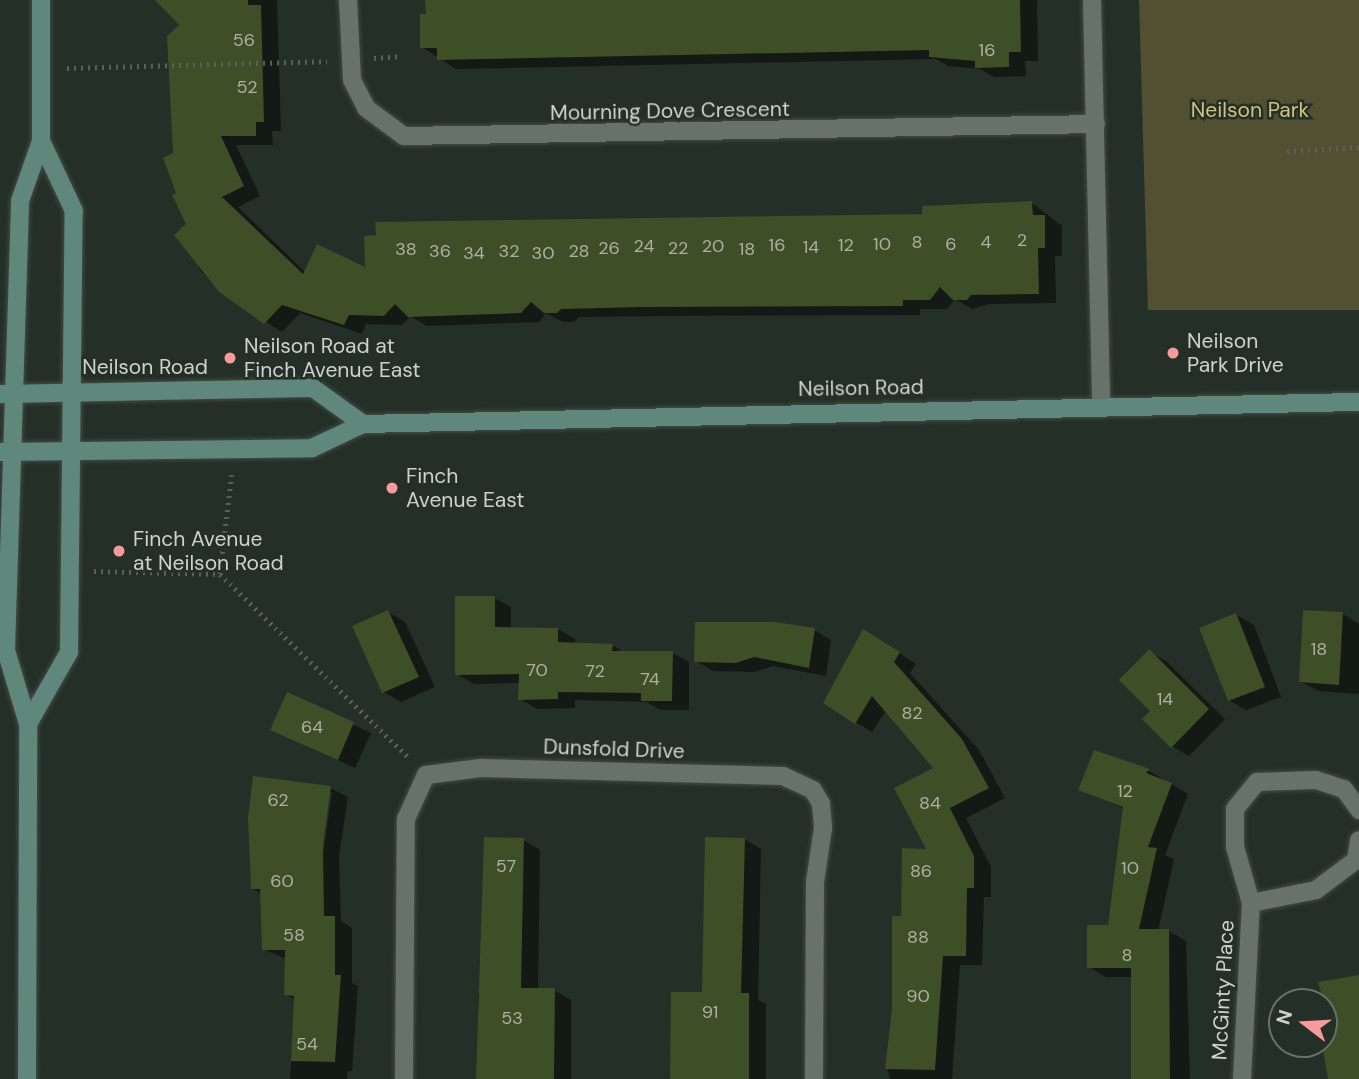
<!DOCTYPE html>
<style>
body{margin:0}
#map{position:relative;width:1359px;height:1079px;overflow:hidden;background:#242f27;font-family:"DM Sans",sans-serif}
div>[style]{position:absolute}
.green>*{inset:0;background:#534f33}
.shadow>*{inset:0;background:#0007}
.building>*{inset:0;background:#3e4e26}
.path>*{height:4.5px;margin-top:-2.25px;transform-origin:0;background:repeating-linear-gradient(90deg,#57615a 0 2px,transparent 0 7px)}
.roads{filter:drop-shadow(0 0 2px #424c45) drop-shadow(0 0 2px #424c45)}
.street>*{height:18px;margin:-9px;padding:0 9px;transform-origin:9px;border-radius:9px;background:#67736a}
.secondary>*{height:18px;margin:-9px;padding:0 9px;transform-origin:9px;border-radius:9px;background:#5f877c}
.dots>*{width:19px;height:19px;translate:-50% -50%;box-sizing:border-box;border:4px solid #242f27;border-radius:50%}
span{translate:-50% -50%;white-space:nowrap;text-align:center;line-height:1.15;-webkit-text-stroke:5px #242f27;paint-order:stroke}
.number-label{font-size:18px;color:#a8b2a4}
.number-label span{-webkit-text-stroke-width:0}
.park-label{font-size:21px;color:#d0c37a}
.street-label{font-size:21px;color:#ccd3ce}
.poi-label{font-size:21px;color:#ccd3ce}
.left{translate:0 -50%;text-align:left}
.north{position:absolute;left:1268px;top:988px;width:70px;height:70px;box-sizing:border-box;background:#242f27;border:2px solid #67716a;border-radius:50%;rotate:287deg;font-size:19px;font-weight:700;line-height:28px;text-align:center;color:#ccd3ce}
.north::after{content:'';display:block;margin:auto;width:24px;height:32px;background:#f59b9d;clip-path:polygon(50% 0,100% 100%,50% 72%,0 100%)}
</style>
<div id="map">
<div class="green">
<div style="clip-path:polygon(1139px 0,1359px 0,1359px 310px,1148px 310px)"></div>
</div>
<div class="shadow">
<div style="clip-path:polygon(169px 0,277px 0,281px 131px,272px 131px,273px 145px,236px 145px,260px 196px,238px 207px,305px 272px,1032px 203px,1062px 226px,1062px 256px,1055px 256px,1056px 303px,989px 304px,972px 309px,955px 299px,947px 309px,920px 309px,920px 315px,660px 316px,579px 317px,574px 322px,563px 322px,546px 313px,539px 322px,427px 326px,410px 316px,402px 325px,366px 324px,362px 334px,300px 313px,282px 332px,228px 298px,200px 270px,190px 248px,174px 155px,182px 25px)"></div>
<div style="clip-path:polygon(427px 0,1037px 0,1038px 61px,1025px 61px,1026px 76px,994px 77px,980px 69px,948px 66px,936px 59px,456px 69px,422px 47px)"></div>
<div style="clip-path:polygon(494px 598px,511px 607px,511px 629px,558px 629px,575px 639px,575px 644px,612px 645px,625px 653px,672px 653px,689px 662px,689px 710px,660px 710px,647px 702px,575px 700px,575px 708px,537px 709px,520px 699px,520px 683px,474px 684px,457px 674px)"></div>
<div style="clip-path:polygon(388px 612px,405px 622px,435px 687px,401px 702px,384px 692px)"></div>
<div style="clip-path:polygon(1343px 614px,1359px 624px,1359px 694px,1318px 691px,1300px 681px)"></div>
<div style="clip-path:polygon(1236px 615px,1254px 625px,1281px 697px,1246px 710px,1229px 700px)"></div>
<div style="clip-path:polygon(814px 630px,831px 640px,826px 676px,773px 666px,754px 672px,713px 671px,696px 661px)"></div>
<div style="clip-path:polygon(881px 641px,916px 664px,910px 673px,979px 750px,1005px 798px,966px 818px,991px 867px,991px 897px,984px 897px,982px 965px,960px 965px,952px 1079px,890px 1079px,887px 1068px,903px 918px,929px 850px,936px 769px,886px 710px,872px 732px,855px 722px)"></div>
<div style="clip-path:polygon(1149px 652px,1166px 661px,1225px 719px,1189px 756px,1172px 746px,1153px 711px)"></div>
<div style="clip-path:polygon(287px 694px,371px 733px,355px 768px,272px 729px)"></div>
<div style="clip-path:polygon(1095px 752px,1149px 771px,1188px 794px,1165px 855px,1174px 859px,1158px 931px,1169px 931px,1186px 941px,1190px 1079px,1135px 1079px,1133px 977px,1106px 977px,1089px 967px,1109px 927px,1125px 809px,1081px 789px)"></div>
<div style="clip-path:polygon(evenodd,330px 788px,348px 797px,339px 856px,341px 921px,352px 928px,352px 983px,358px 986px,352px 1071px,347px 1071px,347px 1079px,290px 1079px,295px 1000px,286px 994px,286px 959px,263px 949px,262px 894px,252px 888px,330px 788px,328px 792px,332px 792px,323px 854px,320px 854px,328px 792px)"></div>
<div style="clip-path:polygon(744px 839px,761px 849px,758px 1000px,766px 1004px,766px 1079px,672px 1079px,704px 994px)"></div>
<div style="clip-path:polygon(523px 840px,540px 850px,538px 990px,554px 990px,571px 1000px,571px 1079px,478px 1079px,478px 994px,484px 994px)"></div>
</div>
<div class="building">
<div style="clip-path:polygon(155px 0,248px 0,248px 5px,261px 5px,264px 122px,256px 122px,256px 136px,221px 136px,244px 186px,222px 197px,303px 274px,317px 244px,365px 267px,364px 236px,376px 235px,375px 222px,922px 214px,922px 206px,1032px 201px,1033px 215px,1045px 215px,1045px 248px,1038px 248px,1039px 294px,971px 295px,967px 300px,953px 300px,940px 287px,930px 300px,903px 300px,903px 306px,642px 307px,561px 309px,557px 313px,544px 313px,531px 302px,521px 313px,408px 317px,395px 304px,384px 316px,349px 315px,344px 325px,282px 305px,264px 324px,219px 292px,174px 235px,186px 224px,172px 195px,176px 193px,163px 158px,173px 153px,167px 36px,179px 25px)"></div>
<div style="clip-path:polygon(425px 0,1020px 0,1021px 52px,1009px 52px,1009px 67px,975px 68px,975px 61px,929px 57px,929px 50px,437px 60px,437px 48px,420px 48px,420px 14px,426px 14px)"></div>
<div style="clip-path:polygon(455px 596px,495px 596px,495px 627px,558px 628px,558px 642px,613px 644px,612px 651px,673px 651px,672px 701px,641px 701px,641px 693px,558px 692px,558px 699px,518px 700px,519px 674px,455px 675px)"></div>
<div style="clip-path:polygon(388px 610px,419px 677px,382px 693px,352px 626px)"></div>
<div style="clip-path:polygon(1303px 610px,1343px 612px,1339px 685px,1299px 682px)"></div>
<div style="clip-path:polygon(1236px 613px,1265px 687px,1228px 701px,1199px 628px)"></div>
<div style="clip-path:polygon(695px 622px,774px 622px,815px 628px,809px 668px,754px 657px,736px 663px,694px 662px)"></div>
<div style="clip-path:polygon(863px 629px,900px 652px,894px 662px,962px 739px,989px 788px,950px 808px,974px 856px,974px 888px,967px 888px,966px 956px,943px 956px,935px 1070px,885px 1069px,892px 1009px,892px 916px,901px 916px,902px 848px,926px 849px,894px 788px,933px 768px,872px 696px,855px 724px,823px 703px)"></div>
<div style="clip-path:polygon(1149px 649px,1209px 709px,1171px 748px,1142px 719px,1150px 711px,1119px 680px)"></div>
<div style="clip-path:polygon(287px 692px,354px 722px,338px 760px,270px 730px)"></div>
<div style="clip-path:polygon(1094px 750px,1150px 769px,1146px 773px,1172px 783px,1148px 847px,1157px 848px,1139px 929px,1169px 929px,1170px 1079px,1131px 1079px,1131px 968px,1087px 968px,1087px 925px,1108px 925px,1123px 807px,1078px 790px)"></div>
<div style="clip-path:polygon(253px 776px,331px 786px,323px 845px,324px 916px,335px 916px,335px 975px,341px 975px,335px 1062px,291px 1061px,294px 996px,284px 995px,285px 950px,262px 950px,260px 889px,251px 889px,248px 817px)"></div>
<div style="clip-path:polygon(484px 837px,524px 838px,521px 988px,555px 988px,554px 1079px,476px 1079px)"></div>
<div style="clip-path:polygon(705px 837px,745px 838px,741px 993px,749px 993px,749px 1079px,670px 1079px,671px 992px,702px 992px)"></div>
<div style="clip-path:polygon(1359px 975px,1359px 1079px,1328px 1079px,1322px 1044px,1324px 1002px,1318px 982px)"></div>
</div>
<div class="path">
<div style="left:374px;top:58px;width:26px;rotate:-4deg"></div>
<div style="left:67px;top:68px;width:260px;rotate:-1.5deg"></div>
<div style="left:1287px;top:151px;width:72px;rotate:-3.2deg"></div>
<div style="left:232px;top:475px;width:100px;rotate:96.9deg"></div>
<div style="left:220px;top:574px;width:262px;rotate:44.2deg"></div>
<div style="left:94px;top:571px;width:126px;rotate:1.4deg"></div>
</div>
<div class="roads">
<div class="street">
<div style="left:348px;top:0;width:80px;rotate:87.1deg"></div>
<div style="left:352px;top:80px;width:31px;rotate:63deg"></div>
<div style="left:366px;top:108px;width:47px;rotate:36.4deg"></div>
<div style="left:404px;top:136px;width:692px;rotate:-0.99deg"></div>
<div style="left:1092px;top:0;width:406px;rotate:88.7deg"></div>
<div style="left:1251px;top:903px;width:66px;rotate:-11.3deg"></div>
<div style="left:1316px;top:890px;width:50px;rotate:-36.9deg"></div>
<div style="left:1356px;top:860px;width:20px;rotate:-81deg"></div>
<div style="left:404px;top:1079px;width:260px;rotate:-89.6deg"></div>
<div style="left:406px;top:819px;width:48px;rotate:-65.6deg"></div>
<div style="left:426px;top:775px;width:55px;rotate:-7.3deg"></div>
<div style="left:481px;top:768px;width:302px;rotate:1.5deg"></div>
<div style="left:783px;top:776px;width:33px;rotate:25deg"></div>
<div style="left:813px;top:790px;width:16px;rotate:60deg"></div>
<div style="left:821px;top:804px;width:24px;rotate:85deg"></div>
<div style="left:823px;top:828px;width:55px;rotate:98.4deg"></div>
<div style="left:815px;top:882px;width:197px;rotate:90.3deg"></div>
<div style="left:1242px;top:1079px;width:176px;rotate:-87.1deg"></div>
<div style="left:1251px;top:903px;width:58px;rotate:-105.9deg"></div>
<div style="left:1235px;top:847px;width:38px;rotate:-90deg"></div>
<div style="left:1235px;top:809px;width:35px;rotate:-51deg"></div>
<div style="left:1257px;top:782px;width:59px;rotate:-1.9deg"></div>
<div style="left:1316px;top:780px;width:29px;rotate:18deg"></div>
<div style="left:1344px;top:789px;width:26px;rotate:54deg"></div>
</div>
<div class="secondary">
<div style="left:0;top:394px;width:313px;rotate:-1.1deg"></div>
<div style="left:313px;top:388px;width:62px;rotate:35.8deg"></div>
<div style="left:0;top:452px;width:312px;rotate:-0.7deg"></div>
<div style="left:312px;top:448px;width:56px;rotate:-25.2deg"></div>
<div style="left:363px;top:424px;width:996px;rotate:-1.27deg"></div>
<div style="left:28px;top:724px;width:83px;rotate:-60.3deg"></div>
<div style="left:69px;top:652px;width:441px;rotate:-89.4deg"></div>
<div style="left:74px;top:211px;width:77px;rotate:-115.2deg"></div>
<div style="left:27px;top:1079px;width:355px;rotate:-89.8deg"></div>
<div style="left:28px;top:724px;width:77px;rotate:-106.6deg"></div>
<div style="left:6px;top:650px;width:449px;rotate:-88.2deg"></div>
<div style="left:20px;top:201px;width:64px;rotate:-70.7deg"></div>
<div style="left:41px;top:141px;width:141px;rotate:-90deg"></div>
</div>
</div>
<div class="dots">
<div style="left:1173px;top:353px;background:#f59b9d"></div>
<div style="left:230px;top:358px;background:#f59b9d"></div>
<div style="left:392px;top:488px;background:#f59b9d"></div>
<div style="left:119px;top:551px;background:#f59b9d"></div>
</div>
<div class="number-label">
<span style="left:244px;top:40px">56</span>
<span style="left:987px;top:50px">16</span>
<span style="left:247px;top:87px">52</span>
<span style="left:1022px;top:240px">2</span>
<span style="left:917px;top:242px">8</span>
<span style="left:986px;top:242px">4</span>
<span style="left:882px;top:244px">10</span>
<span style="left:951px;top:244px">6</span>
<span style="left:777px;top:245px">16</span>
<span style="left:846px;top:245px">12</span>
<span style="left:644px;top:246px">24</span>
<span style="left:713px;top:246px">20</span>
<span style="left:811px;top:247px">14</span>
<span style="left:609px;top:248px">26</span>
<span style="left:678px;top:248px">22</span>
<span style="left:406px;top:249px">38</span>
<span style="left:747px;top:249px">18</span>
<span style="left:440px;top:251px">36</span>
<span style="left:509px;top:251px">32</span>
<span style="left:579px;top:251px">28</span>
<span style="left:474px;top:253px">34</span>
<span style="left:543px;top:253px">30</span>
<span style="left:1319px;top:649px">18</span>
<span style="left:537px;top:670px">70</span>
<span style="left:595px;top:671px">72</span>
<span style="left:650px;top:679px">74</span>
<span style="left:1165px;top:699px">14</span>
<span style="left:912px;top:713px">82</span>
<span style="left:312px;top:727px">64</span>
<span style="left:1125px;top:791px">12</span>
<span style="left:278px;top:800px">62</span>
<span style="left:930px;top:803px">84</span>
<span style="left:506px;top:866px">57</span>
<span style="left:1130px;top:868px">10</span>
<span style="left:921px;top:871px">86</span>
<span style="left:282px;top:881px">60</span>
<span style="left:294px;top:935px">58</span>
<span style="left:918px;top:937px">88</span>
<span style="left:1127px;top:955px">8</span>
<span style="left:918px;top:996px">90</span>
<span style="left:710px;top:1012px">91</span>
<span style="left:512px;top:1018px">53</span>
<span style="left:307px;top:1044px">54</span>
</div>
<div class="park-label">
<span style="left:1250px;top:110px">Neilson Park</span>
</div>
<div class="street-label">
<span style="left:670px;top:111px;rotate:-1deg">Mourning Dove Crescent</span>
<span style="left:145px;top:367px">Neilson Road</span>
<span style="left:861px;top:388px;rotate:-1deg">Neilson Road</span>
<span style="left:614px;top:749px;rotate:2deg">Dunsfold Drive</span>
<span style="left:1223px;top:990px;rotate:-87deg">McGinty Place</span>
</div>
<div class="poi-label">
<span class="left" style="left:1187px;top:353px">Neilson<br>Park Drive</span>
<span class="left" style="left:244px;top:358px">Neilson Road at<br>Finch Avenue East</span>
<span class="left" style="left:406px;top:488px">Finch<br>Avenue East</span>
<span class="left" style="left:133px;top:551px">Finch Avenue<br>at Neilson Road</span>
</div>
<div class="north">N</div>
</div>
